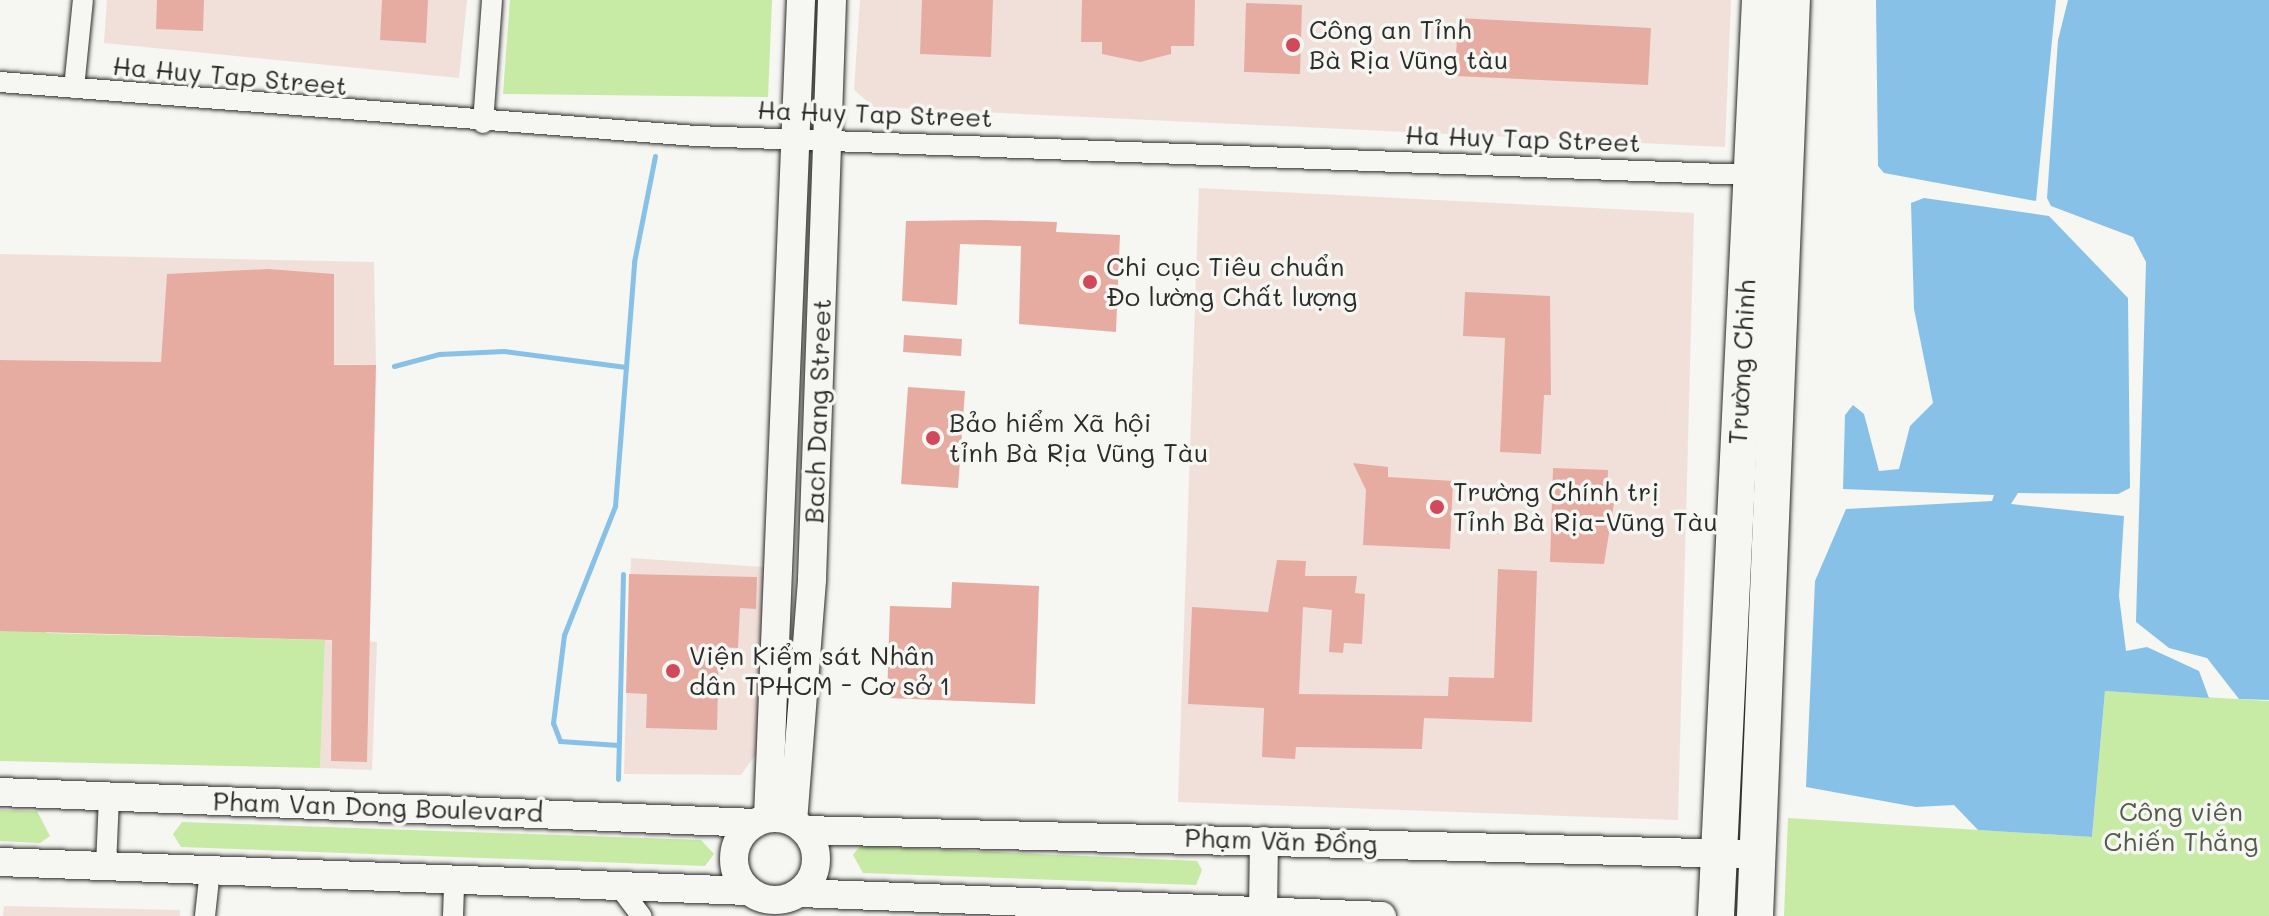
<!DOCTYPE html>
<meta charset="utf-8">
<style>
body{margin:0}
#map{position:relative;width:2269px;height:916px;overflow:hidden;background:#f6f6f2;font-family:Mali,sans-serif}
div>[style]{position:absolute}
.built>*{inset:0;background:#f1e0da}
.green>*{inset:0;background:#c7eaa4}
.water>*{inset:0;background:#88c1e7}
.stream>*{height:5px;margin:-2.5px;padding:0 2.5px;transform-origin:2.5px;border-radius:2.5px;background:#88c1e7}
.building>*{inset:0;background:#e6aca2}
.roads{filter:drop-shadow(0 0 2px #2b2b2b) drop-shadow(0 0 2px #2b2b2b)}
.street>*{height:20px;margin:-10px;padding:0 10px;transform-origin:10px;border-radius:10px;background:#f6f6f2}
.secondary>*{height:28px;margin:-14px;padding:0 14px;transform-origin:14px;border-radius:14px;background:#f6f6f2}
.secondary>.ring{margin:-14px;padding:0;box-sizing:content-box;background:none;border:28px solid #f6f6f2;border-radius:50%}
.highway>*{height:36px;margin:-18px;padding:0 18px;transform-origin:18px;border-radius:18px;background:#f6f6f2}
.dots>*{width:22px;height:22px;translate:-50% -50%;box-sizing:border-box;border:4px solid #f6f6f2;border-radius:50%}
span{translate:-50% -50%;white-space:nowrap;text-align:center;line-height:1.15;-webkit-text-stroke:7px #f6f6f2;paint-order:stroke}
.poi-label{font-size:26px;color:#2b2b2b}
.left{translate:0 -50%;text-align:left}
.street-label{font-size:26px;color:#2b2b2b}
.park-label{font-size:26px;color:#525b49}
</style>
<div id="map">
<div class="built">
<div style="clip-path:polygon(107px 0,467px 0,459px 78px,104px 43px)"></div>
<div style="clip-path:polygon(860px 0,1731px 0,1725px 147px,874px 107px,854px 90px)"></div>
<div style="clip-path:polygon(1199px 188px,1694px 213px,1678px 820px,1178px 802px)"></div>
<div style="clip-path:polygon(0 254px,374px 262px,376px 365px,0 360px)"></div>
<div style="clip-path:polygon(631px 558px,765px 567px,756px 754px,741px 775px,624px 774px)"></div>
<div style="clip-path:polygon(325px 640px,377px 642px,372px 770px,320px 768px)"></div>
<div style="clip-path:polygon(4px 906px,180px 910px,180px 916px,3px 916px)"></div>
</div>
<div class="green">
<div style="clip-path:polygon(510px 0,772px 0,768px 97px,503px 94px)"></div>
<div style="clip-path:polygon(0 480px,24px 612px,47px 633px,325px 640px,320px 768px,0 761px)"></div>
<div style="clip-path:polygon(2105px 691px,2269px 701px,2269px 916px,1784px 916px,1788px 818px,2092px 837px)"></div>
<div style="clip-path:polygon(0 810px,37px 811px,50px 836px,40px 843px,0 841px)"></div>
<div style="clip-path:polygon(182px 822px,701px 840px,714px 854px,705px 866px,181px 847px,173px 834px)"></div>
<div style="clip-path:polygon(860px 846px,1197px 861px,1202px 870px,1196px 885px,863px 873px,853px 855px)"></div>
</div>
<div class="water">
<div style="clip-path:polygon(1876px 0,2056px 0,2036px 201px,1884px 173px,1878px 166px)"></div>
<div style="clip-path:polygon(2068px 0,2269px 0,2269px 700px,2239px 699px,2207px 658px,2169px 648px,2136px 622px,2146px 262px,2133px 237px,2051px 206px,2047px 198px,2058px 40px)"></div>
<div style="clip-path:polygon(1924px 198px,2049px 216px,2128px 298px,2130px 488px,2118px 494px,2018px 493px,2011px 504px,2124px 516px,2119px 596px,2126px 651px,2147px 647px,2199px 671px,2209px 698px,2105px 691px,2092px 837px,1978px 830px,1954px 805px,1916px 807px,1806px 787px,1815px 581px,1846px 509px,1992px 501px,1994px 495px,1843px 489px,1845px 415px,1853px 405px,1864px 414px,1879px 471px,1899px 469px,1910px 426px,1933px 403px,1914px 309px,1911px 203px)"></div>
</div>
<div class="stream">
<div style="left:394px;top:366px;width:47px;rotate:-14.9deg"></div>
<div style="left:439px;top:354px;width:65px;rotate:-2.6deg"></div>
<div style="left:504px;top:351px;width:123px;rotate:7.5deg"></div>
<div style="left:618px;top:745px;width:58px;rotate:-176.1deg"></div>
<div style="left:560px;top:741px;width:19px;rotate:-111deg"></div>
<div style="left:553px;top:723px;width:89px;rotate:-82.9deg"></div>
<div style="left:564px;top:635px;width:139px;rotate:-68.4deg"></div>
<div style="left:615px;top:506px;width:245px;rotate:-85.5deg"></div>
<div style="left:634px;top:262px;width:108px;rotate:-78.8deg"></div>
<div style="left:618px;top:779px;width:205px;rotate:-88.6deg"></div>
</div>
<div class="building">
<div style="clip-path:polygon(157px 0,204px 0,203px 31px,156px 29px)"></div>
<div style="clip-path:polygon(382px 0,428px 0,426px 43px,380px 40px)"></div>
<div style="clip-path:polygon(922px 0,993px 0,991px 57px,920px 54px)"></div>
<div style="clip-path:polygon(1082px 0,1195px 0,1194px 46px,1171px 46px,1171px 54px,1140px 62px,1102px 54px,1102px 42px,1081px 42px)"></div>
<div style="clip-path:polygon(1246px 3px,1302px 5px,1300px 74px,1244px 72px)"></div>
<div style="clip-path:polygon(1458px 18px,1651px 28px,1648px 85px,1455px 76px)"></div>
<div style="clip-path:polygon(985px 220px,1057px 222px,1056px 232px,1120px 235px,1116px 332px,1019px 324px,1021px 246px,960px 244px,957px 305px,902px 301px,906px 221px)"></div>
<div style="clip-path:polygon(268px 269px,334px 274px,334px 365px,376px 365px,367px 762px,331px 761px,332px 640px,0 631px,0 360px,161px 362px,167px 274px)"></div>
<div style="clip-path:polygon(1465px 292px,1550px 296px,1551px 395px,1544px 395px,1541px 454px,1500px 452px,1505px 338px,1463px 336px)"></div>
<div style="clip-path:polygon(904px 335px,962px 339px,961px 356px,903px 352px)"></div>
<div style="clip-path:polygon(908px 387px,965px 391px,958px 488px,901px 484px)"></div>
<div style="clip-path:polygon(1353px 463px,1388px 467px,1388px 477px,1453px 481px,1450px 549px,1363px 545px,1366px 490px)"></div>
<div style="clip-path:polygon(1553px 468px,1608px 470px,1607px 503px,1614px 503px,1604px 564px,1550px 562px)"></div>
<div style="clip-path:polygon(1277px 560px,1306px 561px,1305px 576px,1357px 576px,1355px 593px,1365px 594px,1362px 644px,1344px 643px,1343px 653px,1329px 652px,1332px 610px,1303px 607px,1299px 694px,1448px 696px,1449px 677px,1494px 678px,1498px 569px,1537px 571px,1532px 722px,1424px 718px,1422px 749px,1296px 747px,1295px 759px,1262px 757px,1264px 708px,1188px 704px,1192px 607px,1268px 612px)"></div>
<div style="clip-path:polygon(629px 574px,757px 577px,756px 609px,740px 608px,738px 648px,719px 647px,717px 730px,646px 728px,647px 694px,626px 693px)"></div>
<div style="clip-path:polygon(952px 582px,1039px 586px,1035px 704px,887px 698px,890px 606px,951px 608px)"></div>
</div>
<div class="roads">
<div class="street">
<div style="left:0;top:82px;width:698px;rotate:4.44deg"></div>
<div style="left:696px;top:136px;width:1056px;rotate:2.12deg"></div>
<div style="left:74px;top:88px;width:88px;rotate:-84.2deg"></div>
<div style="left:483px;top:123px;width:123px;rotate:-85.8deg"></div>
<div style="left:106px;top:866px;width:70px;rotate:-87.5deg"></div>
<div style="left:618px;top:885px;width:39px;rotate:53deg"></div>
<div style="left:205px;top:916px;width:46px;rotate:-83.8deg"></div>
<div style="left:453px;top:916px;width:36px;rotate:-88deg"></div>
</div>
<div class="secondary">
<div style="left:0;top:792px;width:756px;rotate:2.35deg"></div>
<div class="ring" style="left:734px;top:818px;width:54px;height:54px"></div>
<div style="left:768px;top:818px;width:819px;rotate:-87.69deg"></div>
<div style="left:793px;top:822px;width:244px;rotate:-85.5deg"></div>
<div style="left:812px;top:579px;width:579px;rotate:-88.02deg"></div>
<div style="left:804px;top:830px;width:936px;rotate:1.47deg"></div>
<div style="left:0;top:862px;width:749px;rotate:2.22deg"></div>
<div style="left:800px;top:893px;width:582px;rotate:2.26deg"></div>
<div style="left:1263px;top:912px;width:71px;rotate:-89.2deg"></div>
</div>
<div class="highway">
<div style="left:1716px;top:916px;width:917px;rotate:-87.25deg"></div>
<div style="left:1755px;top:916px;width:917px;rotate:-87.69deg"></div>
</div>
</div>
<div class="dots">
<div style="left:1293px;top:45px;background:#d1495b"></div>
<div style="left:1090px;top:282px;background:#d1495b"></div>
<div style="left:933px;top:438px;background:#d1495b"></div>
<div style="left:1437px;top:507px;background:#d1495b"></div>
<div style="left:673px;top:671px;background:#d1495b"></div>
</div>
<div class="poi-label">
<span class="left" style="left:1309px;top:45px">Công an Tỉnh<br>Bà Rịa Vũng tàu</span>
<span class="left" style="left:1106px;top:282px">Chi cục Tiêu chuẩn<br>Đo lường Chất lượng</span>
<span class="left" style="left:949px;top:438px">Bảo hiểm Xã hội<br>tỉnh Bà Rịa Vũng Tàu</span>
<span class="left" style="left:1453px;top:507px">Trường Chính trị<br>Tỉnh Bà Rịa-Vũng Tàu</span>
<span class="left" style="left:689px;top:671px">Viện Kiểm sát Nhân<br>dân TPHCM - Cơ sở 1</span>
</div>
<div class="street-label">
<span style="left:230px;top:76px;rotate:5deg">Ha Huy Tap Street</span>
<span style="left:875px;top:114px;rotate:2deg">Ha Huy Tap Street</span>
<span style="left:1523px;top:139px;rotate:2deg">Ha Huy Tap Street</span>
<span style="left:1742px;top:362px;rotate:-87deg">Trường Chinh</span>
<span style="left:818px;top:411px;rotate:-88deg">Bach Dang Street</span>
<span style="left:378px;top:807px;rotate:2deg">Pham Van Dong Boulevard</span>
<span style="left:1281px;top:841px;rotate:2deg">Phạm Văn Đồng</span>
</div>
<div class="park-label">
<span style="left:2181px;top:827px">Công viên<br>Chiến Thắng</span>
</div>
</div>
